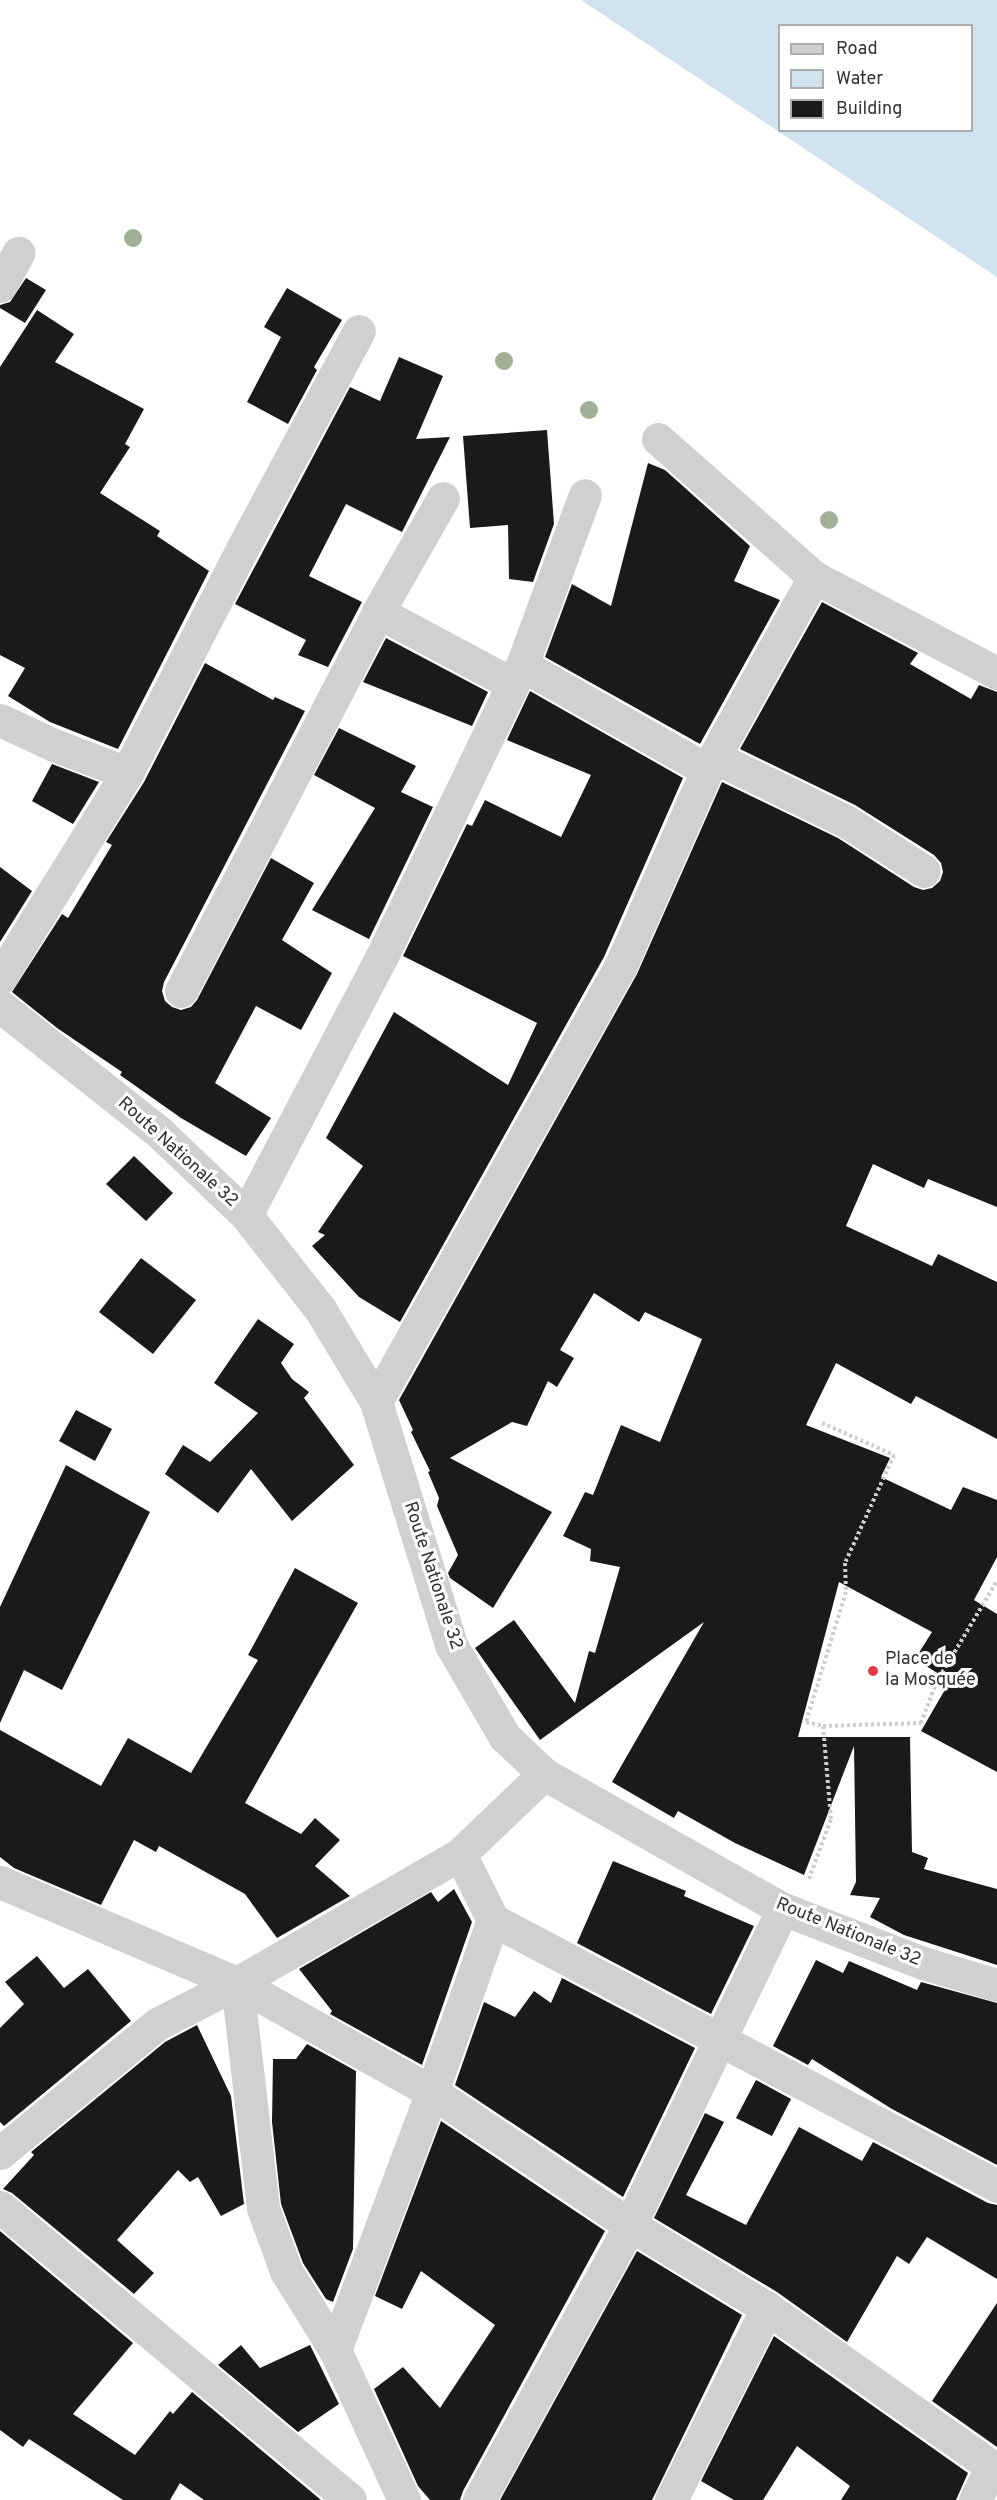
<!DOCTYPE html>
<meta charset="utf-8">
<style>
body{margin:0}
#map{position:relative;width:997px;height:2500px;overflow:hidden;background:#fff;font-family:Overpass,sans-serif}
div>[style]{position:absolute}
.water>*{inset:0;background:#cfe2ee}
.building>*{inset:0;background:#1a1a1a}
.path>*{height:4px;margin-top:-2px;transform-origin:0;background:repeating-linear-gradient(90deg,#cdcdcd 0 3px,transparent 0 6px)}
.minor>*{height:33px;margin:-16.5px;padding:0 16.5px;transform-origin:16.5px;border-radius:16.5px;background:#d0d0d0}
.trees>*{width:18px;height:18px;margin:-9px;border-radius:50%;background:#a2b095}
.dots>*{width:16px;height:16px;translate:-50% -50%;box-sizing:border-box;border:3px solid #fff;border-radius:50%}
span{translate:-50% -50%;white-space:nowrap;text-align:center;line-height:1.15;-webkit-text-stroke:6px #fff;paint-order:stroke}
.street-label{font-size:18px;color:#333}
.poi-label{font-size:18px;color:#333}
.left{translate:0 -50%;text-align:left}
.legend{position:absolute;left:778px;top:24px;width:195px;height:108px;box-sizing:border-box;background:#fff;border:2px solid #adadad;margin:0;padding:8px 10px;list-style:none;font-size:18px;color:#333}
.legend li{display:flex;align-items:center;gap:12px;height:30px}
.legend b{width:30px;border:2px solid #adadad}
</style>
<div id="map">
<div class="water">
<div style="clip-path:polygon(evenodd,581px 0,997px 0,997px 277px,581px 0,780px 26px,972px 26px,972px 130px,780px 130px,780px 26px)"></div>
</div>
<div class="building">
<div style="clip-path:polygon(26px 278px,46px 290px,25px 323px,0 308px,0 305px,10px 302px)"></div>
<div style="clip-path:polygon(287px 288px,342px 320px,314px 367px,317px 370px,288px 424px,247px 402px,281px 337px,264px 327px)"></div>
<div style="clip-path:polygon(37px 310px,74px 334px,55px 362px,144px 409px,125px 444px,130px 447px,100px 493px,160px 531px,157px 536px,209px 571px,118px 749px,50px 722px,8px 696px,25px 668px,0 655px,0 367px)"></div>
<div style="clip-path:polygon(399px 357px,443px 376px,416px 439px,450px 437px,402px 532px,346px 504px,309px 576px,362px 602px,328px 667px,298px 655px,306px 640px,235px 604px,350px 387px,380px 401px)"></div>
<div style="clip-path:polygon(547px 430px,554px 524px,533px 582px,509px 579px,508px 525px,470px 528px,463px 436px)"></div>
<div style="clip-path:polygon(648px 463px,665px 470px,750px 546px,734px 581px,780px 600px,700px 744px,545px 657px,572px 584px,611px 606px)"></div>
<div style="clip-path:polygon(822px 602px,918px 653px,910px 664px,971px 699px,979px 685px,997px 692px,997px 1207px,928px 1179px,924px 1188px,873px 1164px,846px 1226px,932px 1266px,938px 1254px,997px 1282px,997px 1439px,916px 1396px,911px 1404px,836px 1363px,806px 1425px,890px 1458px,881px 1477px,951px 1510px,963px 1487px,997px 1500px,997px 1557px,974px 1600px,997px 1614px,997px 1772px,921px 1731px,950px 1681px,915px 1659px,932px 1632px,839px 1582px,798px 1737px,910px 1737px,912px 1852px,928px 1858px,924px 1869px,997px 1889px,997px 1965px,904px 1935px,870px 1917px,880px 1898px,850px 1895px,856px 1882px,854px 1746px,804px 1875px,735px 1843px,678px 1811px,674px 1818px,612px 1782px,704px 1622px,540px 1740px,475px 1648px,514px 1620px,575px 1703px,589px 1651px,595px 1653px,620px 1567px,590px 1561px,591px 1549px,563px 1536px,585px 1492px,593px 1495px,621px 1425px,660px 1442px,702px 1339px,645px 1312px,639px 1322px,594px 1293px,560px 1350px,574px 1358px,557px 1387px,548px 1381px,527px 1426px,512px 1422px,450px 1458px,552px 1512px,493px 1608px,450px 1578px,448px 1573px,458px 1555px,437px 1506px,439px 1498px,428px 1472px,430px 1471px,411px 1432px,413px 1430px,399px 1400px,637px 974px,722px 782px,838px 838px,914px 887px,923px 890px,932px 888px,940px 881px,943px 872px,941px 863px,934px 855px,855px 805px,740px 749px)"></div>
<div style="clip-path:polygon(386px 638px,488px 692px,472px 726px,363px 682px)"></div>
<div style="clip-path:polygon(205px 663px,273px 700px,275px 697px,305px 711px,164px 982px,162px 991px,165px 1001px,172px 1007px,181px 1010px,191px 1007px,197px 1000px,271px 858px,314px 883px,282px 940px,332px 973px,301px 1030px,256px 1006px,215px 1083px,271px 1118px,246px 1156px,181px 1118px,120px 1075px,122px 1072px,57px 1028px,12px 992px,62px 914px,68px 918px,112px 845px,106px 842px,144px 782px)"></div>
<div style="clip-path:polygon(530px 691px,683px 778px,604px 957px,400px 1322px,359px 1297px,312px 1246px,325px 1235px,318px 1232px,363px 1166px,326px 1138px,394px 1012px,508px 1085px,537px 1023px,403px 956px,467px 824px,472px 826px,485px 800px,561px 837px,591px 775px,507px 740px)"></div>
<div style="clip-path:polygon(339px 728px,416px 766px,401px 792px,433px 807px,369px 939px,312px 910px,375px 808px,314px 775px)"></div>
<div style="clip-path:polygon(52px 764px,99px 782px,73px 824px,32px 801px)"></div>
<div style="clip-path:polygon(0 867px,32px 891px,0 942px)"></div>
<div style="clip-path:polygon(134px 1156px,173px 1193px,146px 1221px,106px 1184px)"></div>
<div style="clip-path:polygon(141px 1258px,196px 1300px,153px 1354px,99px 1312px)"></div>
<div style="clip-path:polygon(258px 1319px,294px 1344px,281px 1363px,292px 1379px,309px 1392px,304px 1398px,354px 1465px,292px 1521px,251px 1469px,218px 1513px,165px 1474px,183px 1445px,210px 1462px,258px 1413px,214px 1383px)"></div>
<div style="clip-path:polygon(76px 1410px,112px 1429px,95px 1461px,59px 1441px)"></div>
<div style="clip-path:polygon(66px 1465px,150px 1512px,62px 1690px,24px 1670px,0 1723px,0 1607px)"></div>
<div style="clip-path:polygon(295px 1568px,358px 1603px,245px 1803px,301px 1834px,315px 1818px,340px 1840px,315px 1866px,350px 1896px,277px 1938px,245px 1894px,159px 1846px,156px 1852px,134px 1840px,101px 1905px,14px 1868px,0 1857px,0 1730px,101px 1786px,128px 1738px,191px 1773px,258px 1660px,248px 1655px)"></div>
<div style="clip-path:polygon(613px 1861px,686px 1891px,684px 1896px,754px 1926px,711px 2014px,577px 1943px)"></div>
<div style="clip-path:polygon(454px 1889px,472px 1922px,422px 2065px,330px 2014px,332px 2011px,299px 1969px,431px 1892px,438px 1902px)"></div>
<div style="clip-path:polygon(37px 1956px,64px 1988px,88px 1969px,131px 2021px,4px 2126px,0 2122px,0 2028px,24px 2004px,5px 1982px)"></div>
<div style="clip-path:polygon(816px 1960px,843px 1973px,849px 1961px,917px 1990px,921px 1982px,997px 2003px,997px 2165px,892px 2109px,812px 2059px,808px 2065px,773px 2046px)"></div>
<div style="clip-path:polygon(562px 1978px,695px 2048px,623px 2197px,455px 2085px,484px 2002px,515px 2017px,534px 1991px,551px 2003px)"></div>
<div style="clip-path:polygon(197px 2025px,231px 2096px,244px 2204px,221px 2216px,198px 2177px,190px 2182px,178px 2170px,117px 2240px,154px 2273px,134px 2294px,12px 2193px,3px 2189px,34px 2155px,31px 2152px,165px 2042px)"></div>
<div style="clip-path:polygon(307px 2044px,356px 2071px,353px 2249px,333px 2302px,326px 2299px,303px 2263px,281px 2204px,272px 2122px,273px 2059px,296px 2059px)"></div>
<div style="clip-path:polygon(756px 2080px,791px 2099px,772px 2136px,736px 2118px)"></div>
<div style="clip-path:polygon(705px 2113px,724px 2122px,686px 2195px,746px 2225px,799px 2127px,862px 2161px,873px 2142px,988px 2203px,997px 2205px,997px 2279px,927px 2237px,909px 2264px,897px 2256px,847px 2342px,777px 2292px,654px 2218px)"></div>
<div style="clip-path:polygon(441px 2121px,605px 2231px,463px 2491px,460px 2500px,430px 2500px,418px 2486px,374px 2389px,403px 2367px,440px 2408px,495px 2325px,421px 2271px,402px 2309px,375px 2296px)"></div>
<div style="clip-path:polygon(0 2231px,133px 2343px,73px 2414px,135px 2455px,170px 2411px,173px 2414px,192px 2392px,321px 2500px,204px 2500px,180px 2483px,170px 2500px,123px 2500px,29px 2439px,23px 2447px,0 2430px)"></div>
<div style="clip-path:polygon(637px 2251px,742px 2315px,652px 2500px,500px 2500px)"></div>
<div style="clip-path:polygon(997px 2303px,997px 2447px,932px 2401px)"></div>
<div style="clip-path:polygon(774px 2336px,968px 2473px,956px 2500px,841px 2500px,850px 2486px,797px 2446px,763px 2500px,734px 2500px,701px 2481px)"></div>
<div style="clip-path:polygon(241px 2345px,260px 2368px,310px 2345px,339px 2404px,298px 2432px,218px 2365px)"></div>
</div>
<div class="path">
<div style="left:822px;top:1423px;width:79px;rotate:24deg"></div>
<div style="left:894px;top:1455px;width:119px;rotate:114.4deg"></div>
<div style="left:845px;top:1563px;width:29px;rotate:88deg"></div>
<div style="left:846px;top:1592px;width:136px;rotate:107.1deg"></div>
<div style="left:806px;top:1722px;width:17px;rotate:13deg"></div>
<div style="left:809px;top:1879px;width:64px;rotate:-69.9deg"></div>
<div style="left:831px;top:1819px;width:93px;rotate:-94.9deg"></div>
<div style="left:823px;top:1726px;width:98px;rotate:-1.8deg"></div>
<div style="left:921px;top:1723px;width:43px;rotate:-69.4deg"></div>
<div style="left:936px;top:1683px;width:119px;rotate:-59.1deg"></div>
</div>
<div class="minor">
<div style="left:0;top:286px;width:38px;rotate:-61deg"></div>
<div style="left:658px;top:439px;width:208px;rotate:41.5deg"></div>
<div style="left:814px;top:577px;width:207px;rotate:27.7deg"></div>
<div style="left:378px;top:612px;width:152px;rotate:28.2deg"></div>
<div style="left:522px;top:665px;width:213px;rotate:29.6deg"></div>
<div style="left:0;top:720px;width:60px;rotate:24.8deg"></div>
<div style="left:54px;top:745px;width:78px;rotate:21deg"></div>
<div style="left:714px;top:757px;width:148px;rotate:26deg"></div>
<div style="left:847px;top:822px;width:91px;rotate:32.5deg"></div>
<div style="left:0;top:978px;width:241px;rotate:-58.2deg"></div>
<div style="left:127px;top:773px;width:254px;rotate:-62.8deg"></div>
<div style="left:243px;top:547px;width:245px;rotate:-61.8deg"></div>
<div style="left:181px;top:991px;width:427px;rotate:-62.5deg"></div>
<div style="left:378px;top:612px;width:131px;rotate:-60.3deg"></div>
<div style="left:0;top:1006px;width:204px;rotate:38.4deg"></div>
<div style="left:160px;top:1133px;width:119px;rotate:43.6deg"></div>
<div style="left:246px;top:1215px;width:120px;rotate:51.8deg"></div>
<div style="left:320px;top:1309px;width:109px;rotate:58.9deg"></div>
<div style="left:376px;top:1402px;width:254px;rotate:72.8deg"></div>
<div style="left:451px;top:1645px;width:107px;rotate:59.6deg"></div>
<div style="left:505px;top:1737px;width:54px;rotate:43.5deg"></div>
<div style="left:544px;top:1774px;width:274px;rotate:29.5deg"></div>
<div style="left:783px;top:1909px;width:150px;rotate:21.1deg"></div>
<div style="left:923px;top:1963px;width:77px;rotate:16.6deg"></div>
<div style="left:246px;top:1215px;width:293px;rotate:-62.3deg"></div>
<div style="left:382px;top:956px;width:323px;rotate:-64.3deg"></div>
<div style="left:522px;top:665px;width:181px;rotate:-69.7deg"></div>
<div style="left:376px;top:1402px;width:501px;rotate:-60.72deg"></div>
<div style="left:621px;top:965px;width:213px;rotate:-66.2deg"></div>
<div style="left:707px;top:770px;width:221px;rotate:-61deg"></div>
<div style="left:460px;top:1854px;width:74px;rotate:63.4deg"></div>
<div style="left:493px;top:1920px;width:570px;rotate:27.82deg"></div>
<div style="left:0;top:1882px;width:258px;rotate:23.1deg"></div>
<div style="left:237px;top:1983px;width:223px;rotate:29.2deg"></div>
<div style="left:432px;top:2092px;width:239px;rotate:33.9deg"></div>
<div style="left:630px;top:2225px;width:160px;rotate:31.2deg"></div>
<div style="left:767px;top:2308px;width:281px;rotate:35.2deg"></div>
<div style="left:0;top:2153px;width:203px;rotate:-39.4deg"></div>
<div style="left:157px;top:2024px;width:90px;rotate:-27.1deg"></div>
<div style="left:0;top:2207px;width:456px;rotate:39.9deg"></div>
<div style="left:335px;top:2350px;width:276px;rotate:-69.4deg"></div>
<div style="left:432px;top:2092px;width:182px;rotate:-70.5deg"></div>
<div style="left:404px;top:2500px;width:165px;rotate:-114.7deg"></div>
<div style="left:335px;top:2350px;width:93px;rotate:-121.8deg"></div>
<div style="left:286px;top:2271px;width:67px;rotate:-110.1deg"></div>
<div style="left:263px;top:2208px;width:226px;rotate:-96.6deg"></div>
<div style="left:237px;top:1983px;width:258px;rotate:-30deg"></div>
<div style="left:460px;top:1854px;width:116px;rotate:-43.6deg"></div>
<div style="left:479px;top:2500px;width:314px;rotate:-61.2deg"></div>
<div style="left:630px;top:2225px;width:351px;rotate:-64.2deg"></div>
<div style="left:671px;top:2500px;width:215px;rotate:-63.4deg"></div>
<div style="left:975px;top:2500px;width:37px;rotate:-63deg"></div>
</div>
<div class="trees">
<div style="left:133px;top:238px"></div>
<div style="left:504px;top:361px"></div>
<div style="left:589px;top:410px"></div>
<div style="left:829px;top:520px"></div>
</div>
<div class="dots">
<div style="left:873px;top:1671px;background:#e63946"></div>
</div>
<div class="street-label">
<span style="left:177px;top:1153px;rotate:42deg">Route Nationale 32</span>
<span style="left:432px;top:1576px;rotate:72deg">Route Nationale 32</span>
<span style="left:848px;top:1933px;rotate:22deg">Route Nationale 32</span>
</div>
<div class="poi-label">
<span class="left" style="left:885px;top:1671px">Place de<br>la Mosquée</span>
</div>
<ul class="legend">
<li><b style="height:8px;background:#d0d0d0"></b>Road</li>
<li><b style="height:16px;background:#cfe2ee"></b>Water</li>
<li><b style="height:16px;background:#1a1a1a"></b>Building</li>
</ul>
</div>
